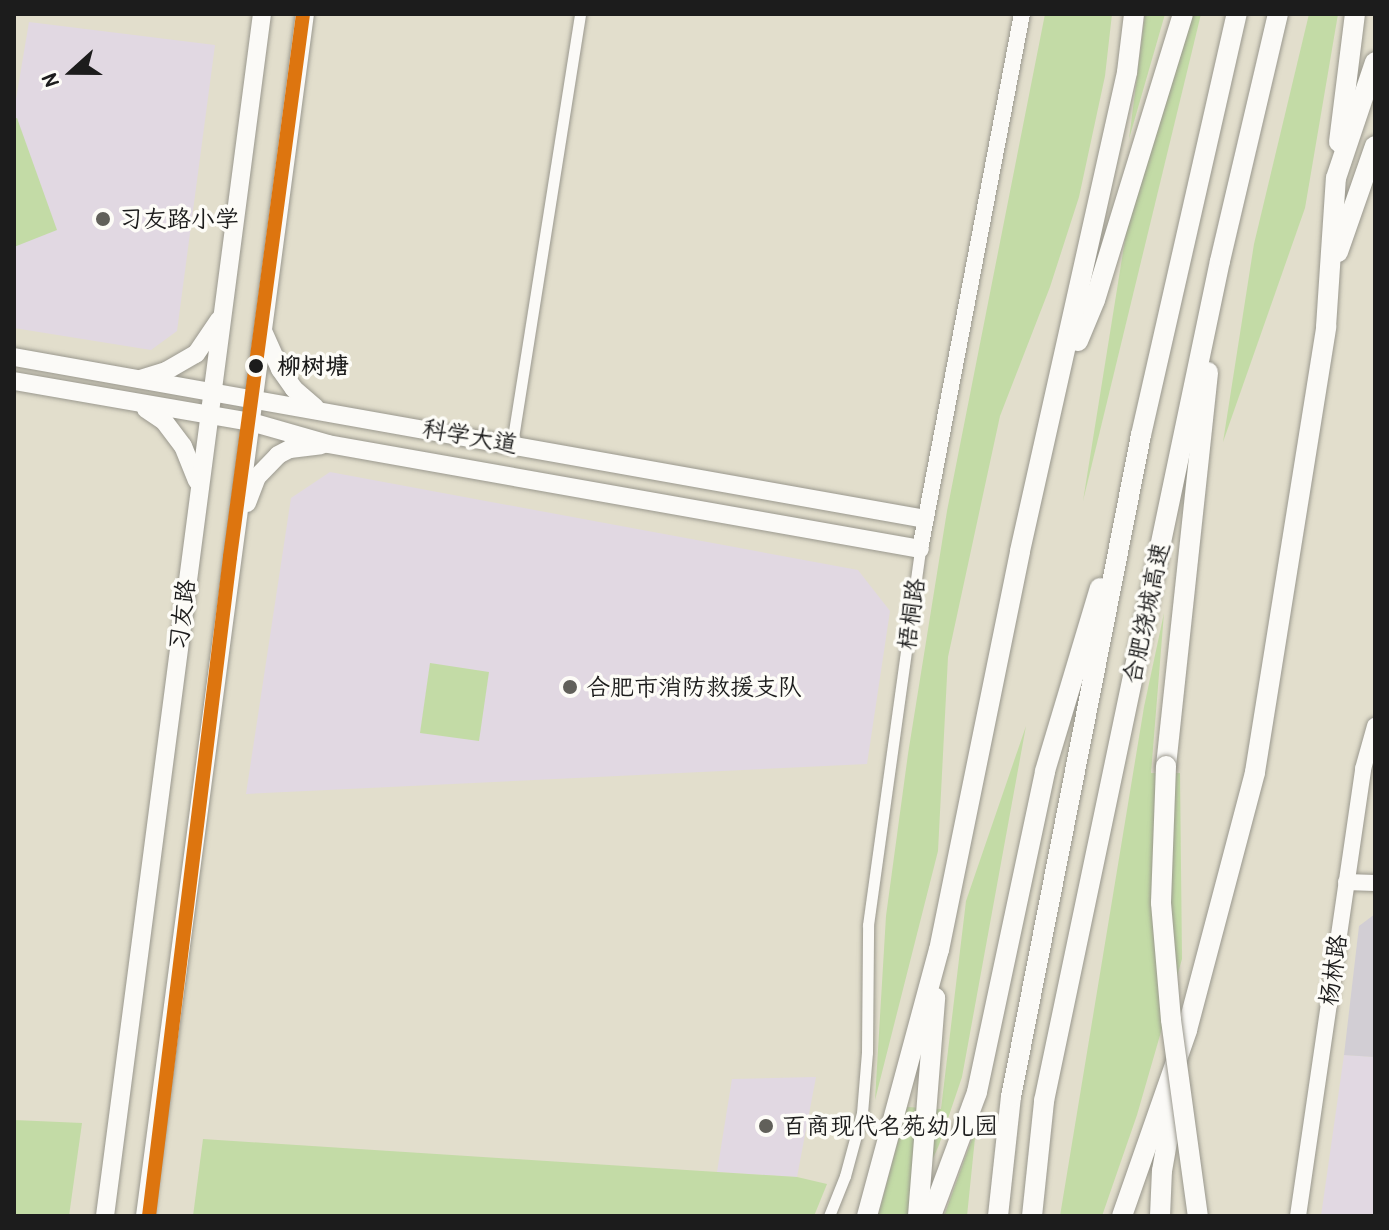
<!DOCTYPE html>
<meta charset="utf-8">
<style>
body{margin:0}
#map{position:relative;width:1389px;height:1230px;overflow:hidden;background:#e2decc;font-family:"Patrick Hand","LXGW WenKai TC",sans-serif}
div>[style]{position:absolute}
.built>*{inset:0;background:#e1d8e2}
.industrial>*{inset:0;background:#d2ced4}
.green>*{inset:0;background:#c3dba6}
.roads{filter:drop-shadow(0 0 2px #9a988e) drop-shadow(0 0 2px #9a988e)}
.street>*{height:11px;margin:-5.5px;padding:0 5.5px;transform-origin:5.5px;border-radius:5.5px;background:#fbfaf7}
.secondary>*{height:16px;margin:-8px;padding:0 8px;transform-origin:8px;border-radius:8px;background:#fbfaf7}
.primary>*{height:18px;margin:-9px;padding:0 9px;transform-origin:9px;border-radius:9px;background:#fbfaf7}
.highway>*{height:20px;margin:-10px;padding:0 10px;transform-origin:10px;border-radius:10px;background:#fbfaf7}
.bridges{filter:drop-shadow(0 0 2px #9a988e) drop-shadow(0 0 2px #9a988e)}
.highway-bridge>*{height:20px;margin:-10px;padding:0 10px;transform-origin:10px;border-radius:10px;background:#fbfaf7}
.metro-1>*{height:14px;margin:-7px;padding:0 7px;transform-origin:7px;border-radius:7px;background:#dd750f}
.dots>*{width:22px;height:22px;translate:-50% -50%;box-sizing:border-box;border:4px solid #fdfcf7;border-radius:50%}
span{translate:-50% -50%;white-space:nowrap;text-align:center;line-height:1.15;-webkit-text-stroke:7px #fdfcf7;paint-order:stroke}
.poi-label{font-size:24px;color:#1c1c1c}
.left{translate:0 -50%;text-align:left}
.stop-label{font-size:24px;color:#1c1c1c;font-weight:700}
.street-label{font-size:24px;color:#1c1c1c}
.frame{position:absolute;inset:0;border:16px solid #1c1c1c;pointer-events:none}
.north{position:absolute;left:32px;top:32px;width:80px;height:80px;-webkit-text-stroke:6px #fdfcf7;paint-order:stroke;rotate:249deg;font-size:22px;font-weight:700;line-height:32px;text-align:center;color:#1c1c1c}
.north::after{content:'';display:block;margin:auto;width:28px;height:36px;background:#1c1c1c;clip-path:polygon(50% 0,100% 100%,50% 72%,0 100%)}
</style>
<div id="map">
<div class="built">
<div style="clip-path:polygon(29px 22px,215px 45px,177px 331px,151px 350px,14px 328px,14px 111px)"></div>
<div style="clip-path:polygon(330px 472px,858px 570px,890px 611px,867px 764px,246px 794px,291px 498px)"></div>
<div style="clip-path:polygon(1344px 1055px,1375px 1057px,1375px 1216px,1321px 1216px)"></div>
<div style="clip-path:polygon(816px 1077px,797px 1177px,717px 1172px,732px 1079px)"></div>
</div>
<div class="industrial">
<div style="clip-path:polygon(1375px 914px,1375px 1057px,1344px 1055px,1359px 926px)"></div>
</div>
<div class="green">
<div style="clip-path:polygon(1045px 14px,1112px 14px,1105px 76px,1079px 197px,1050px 287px,1000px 416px,948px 657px,938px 851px,875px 1100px,886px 916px,908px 754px,947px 511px)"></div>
<div style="clip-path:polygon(1145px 14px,1165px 14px,1129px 139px)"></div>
<div style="clip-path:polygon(1191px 14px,1201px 14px,1083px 501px,1127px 227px)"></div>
<div style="clip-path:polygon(1309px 14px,1338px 14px,1305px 208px,1223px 442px,1254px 244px)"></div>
<div style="clip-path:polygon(17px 118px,57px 230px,14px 247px,14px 119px)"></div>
<div style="clip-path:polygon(1164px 613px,1151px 773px,1180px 773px,1182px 959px,1137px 1115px,1102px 1216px,1060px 1216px,1144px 707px)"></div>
<div style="clip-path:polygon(430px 663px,489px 672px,479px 741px,420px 733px)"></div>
<div style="clip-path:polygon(1026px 726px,962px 1077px,939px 1145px,907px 1216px,878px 1216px,907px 1107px,941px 1109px,966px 901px)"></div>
<div style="clip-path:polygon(14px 1120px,82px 1123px,69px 1216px,14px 1216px)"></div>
<div style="clip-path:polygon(976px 1128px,967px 1216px,944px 1216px)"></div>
<div style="clip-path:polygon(203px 1139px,797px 1177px,827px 1184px,814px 1216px,193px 1216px)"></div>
</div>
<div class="roads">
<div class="street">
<div style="left:512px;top:444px;width:435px;rotate:-81deg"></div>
<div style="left:829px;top:1216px;width:43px;rotate:-68.2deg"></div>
<div style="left:845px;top:1176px;width:65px;rotate:-74.9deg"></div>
<div style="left:862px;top:1113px;width:61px;rotate:-85.3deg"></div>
<div style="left:867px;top:1052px;width:127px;rotate:-89.5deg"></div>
<div style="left:868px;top:925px;width:380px;rotate:-82.1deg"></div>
</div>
<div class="secondary">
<div style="left:920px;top:549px;width:545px;rotate:-79.21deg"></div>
<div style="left:1346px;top:882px;width:29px;rotate:2deg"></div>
<div style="left:1298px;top:1216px;width:452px;rotate:-81.7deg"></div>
<div style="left:1363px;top:769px;width:45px;rotate:-74.4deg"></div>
</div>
<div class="primary">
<div style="left:263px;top:331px;width:42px;rotate:65.9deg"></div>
<div style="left:280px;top:369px;width:24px;rotate:55deg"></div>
<div style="left:294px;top:389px;width:28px;rotate:41deg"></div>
<div style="left:14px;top:357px;width:925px;rotate:10.08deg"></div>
<div style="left:140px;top:379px;width:27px;rotate:-17deg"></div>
<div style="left:166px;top:371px;width:34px;rotate:-30deg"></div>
<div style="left:196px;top:354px;width:41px;rotate:-55.9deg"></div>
<div style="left:14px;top:381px;width:241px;rotate:9.8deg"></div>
<div style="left:251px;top:422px;width:80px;rotate:15.9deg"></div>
<div style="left:328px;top:444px;width:601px;rotate:10.06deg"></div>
<div style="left:146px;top:409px;width:22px;rotate:34deg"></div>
<div style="left:164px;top:421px;width:31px;rotate:53deg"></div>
<div style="left:183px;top:446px;width:37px;rotate:68deg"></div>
<div style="left:247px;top:503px;width:28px;rotate:-69deg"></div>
<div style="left:257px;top:477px;width:30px;rotate:-46deg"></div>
<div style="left:278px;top:455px;width:13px;rotate:-27deg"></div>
<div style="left:290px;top:449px;width:31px;rotate:-7deg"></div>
<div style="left:105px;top:1216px;width:1212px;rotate:-82.56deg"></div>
<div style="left:145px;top:1216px;width:1213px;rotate:-82.42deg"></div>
</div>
<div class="highway">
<div style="left:1339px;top:142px;width:129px;rotate:-82.9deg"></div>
<div style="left:1338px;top:252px;width:112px;rotate:-70.8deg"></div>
<div style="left:1078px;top:341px;width:44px;rotate:-67.5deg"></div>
<div style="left:1095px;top:300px;width:299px;rotate:-72.9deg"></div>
<div style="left:1166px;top:766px;width:396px;rotate:-83.9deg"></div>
<div style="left:867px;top:1216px;width:276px;rotate:-74.9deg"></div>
<div style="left:939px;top:950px;width:407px;rotate:-78.5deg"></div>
<div style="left:1020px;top:551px;width:491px;rotate:-77.4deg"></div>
<div style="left:1127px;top:72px;width:58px;rotate:-83.1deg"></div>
<div style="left:918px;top:1216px;width:219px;rotate:-85.5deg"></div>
<div style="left:931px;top:1216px;width:132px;rotate:-69.6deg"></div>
<div style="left:977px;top:1092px;width:328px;rotate:-78deg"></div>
<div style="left:1045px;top:771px;width:191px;rotate:-73.3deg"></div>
<div style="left:998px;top:1216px;width:120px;rotate:-83.8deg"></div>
<div style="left:1011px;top:1097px;width:675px;rotate:-78.89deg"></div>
<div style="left:1141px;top:435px;width:432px;rotate:-77.2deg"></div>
<div style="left:1032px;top:1216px;width:116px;rotate:-84deg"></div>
<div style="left:1044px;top:1101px;width:858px;rotate:-78.17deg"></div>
<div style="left:1220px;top:261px;width:254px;rotate:-76.8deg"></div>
<div style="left:1122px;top:1216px;width:197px;rotate:-70.7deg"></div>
<div style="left:1187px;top:1030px;width:267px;rotate:-75.2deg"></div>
<div style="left:1255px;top:772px;width:451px;rotate:-80.9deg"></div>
<div style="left:1326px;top:327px;width:149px;rotate:-86.2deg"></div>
<div style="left:1336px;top:178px;width:122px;rotate:-71.4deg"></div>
<div style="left:1160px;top:1216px;width:45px;rotate:-87.5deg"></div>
<div style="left:1162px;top:1171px;width:87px;rotate:-80.1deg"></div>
</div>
</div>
<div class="bridges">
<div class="highway-bridge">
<div style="left:1166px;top:766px;width:137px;rotate:92.1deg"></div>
<div style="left:1161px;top:903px;width:117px;rotate:85.1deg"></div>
<div style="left:1171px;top:1020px;width:198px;rotate:82.2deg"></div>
</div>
</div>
<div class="metro-1">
<div style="left:149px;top:1216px;width:664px;rotate:-82.99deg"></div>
<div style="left:230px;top:557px;width:548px;rotate:-82.34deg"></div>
</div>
<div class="dots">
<div style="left:103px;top:219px;background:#61605a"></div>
<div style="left:256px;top:366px;background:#1c1c1c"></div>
<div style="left:570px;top:687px;background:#61605a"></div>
<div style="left:766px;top:1126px;background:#61605a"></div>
</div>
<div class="poi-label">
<span class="left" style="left:119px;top:219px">习友路小学</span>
<span class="left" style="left:586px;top:687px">合肥市消防救援支队</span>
<span class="left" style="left:782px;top:1126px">百商现代名苑幼儿园</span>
</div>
<div class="stop-label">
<span class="left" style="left:277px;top:366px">柳树塘</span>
</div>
<div class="street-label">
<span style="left:470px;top:436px;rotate:10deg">科学大道</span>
<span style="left:1146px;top:613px;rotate:-78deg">合肥绕城高速</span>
<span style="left:911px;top:614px;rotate:-82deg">梧桐路</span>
<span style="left:182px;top:615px;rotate:-83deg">习友路</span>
<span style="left:1333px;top:970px;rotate:-82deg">杨林路</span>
</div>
<div class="frame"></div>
<div class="north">N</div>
</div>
